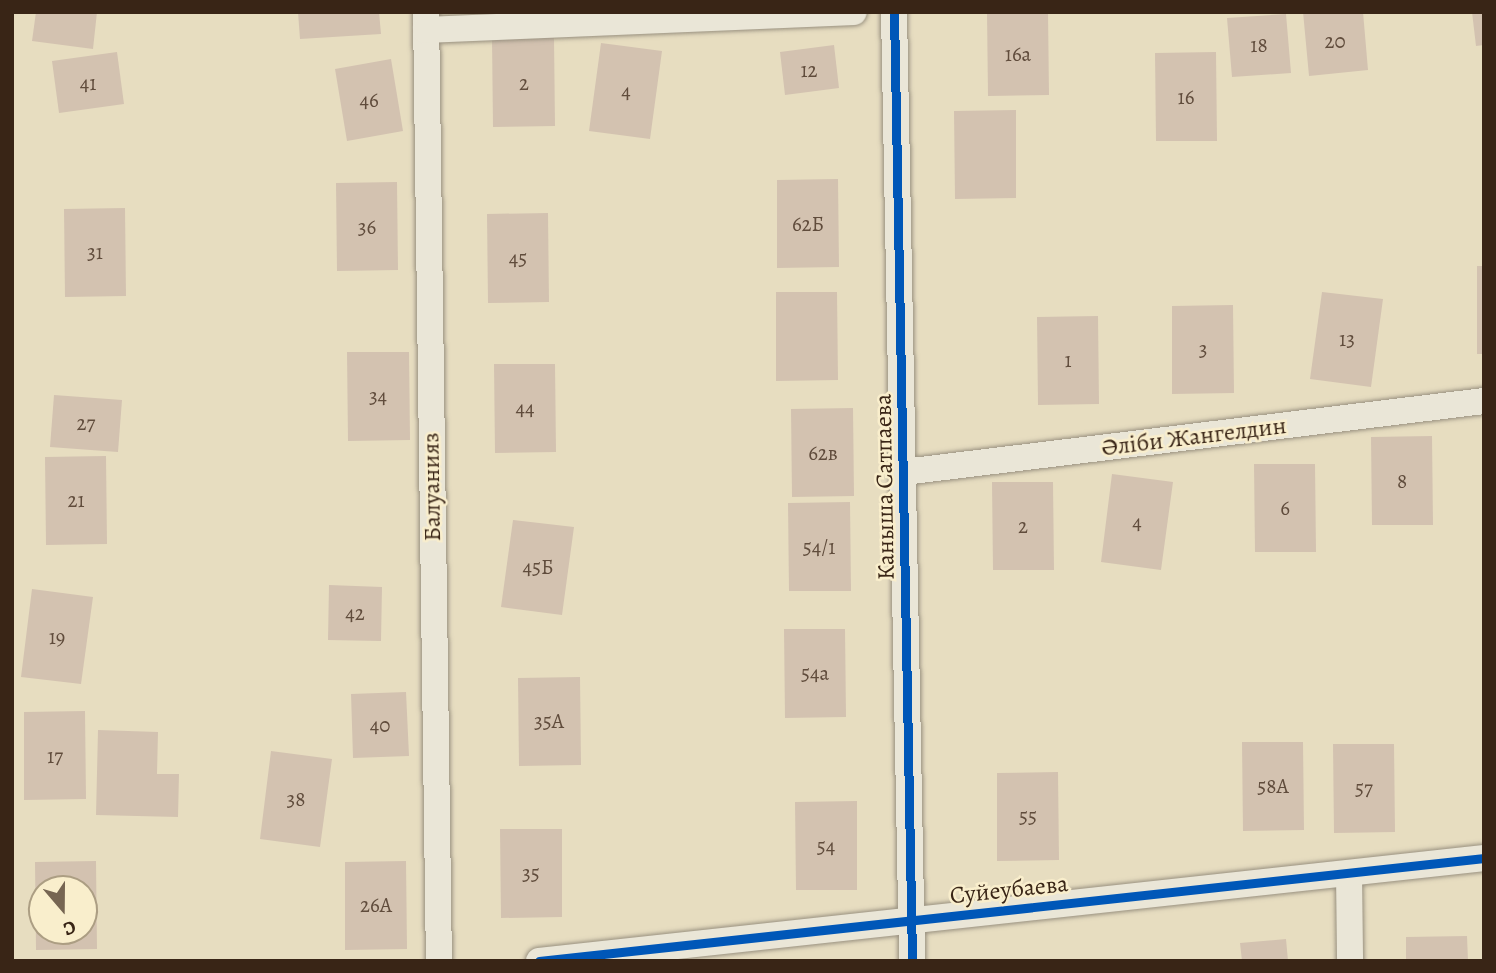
<!DOCTYPE html>
<meta charset="utf-8">
<style>
body{margin:0}
#map{position:relative;width:1496px;height:973px;overflow:hidden;background:#e7ddc0;font-family:Alegreya,serif}
div>[style]{position:absolute}
.building>*{inset:0;background:#d3c2b0}
.roads{filter:drop-shadow(0 0 2px #999180) drop-shadow(0 0 2px #999180)}
.minor>*{height:26px;margin:-13px;padding:0 13px;transform-origin:13px;border-radius:13px;background:#eae6d7}
.cycleway>*{height:9px;margin:-4.5px;padding:0 4.5px;transform-origin:4.5px;border-radius:4.5px;background:#0057b8}
span{translate:-50% -50%;white-space:nowrap;text-align:center;line-height:1.15;-webkit-text-stroke:5px #f9eecc;paint-order:stroke}
.number-label{font-size:21px;color:#604c3c}
.number-label span{-webkit-text-stroke-width:0}
.street-label{font-size:24px;color:#392516}
.frame{position:absolute;inset:0;border:14px solid #392516;pointer-events:none}
.north{position:absolute;left:28px;top:875px;width:70px;height:70px;box-sizing:border-box;background:#f9eecc;border:2px solid #ac9e83;border-radius:50%;rotate:160deg;font-size:19px;font-weight:700;line-height:28px;text-align:center;color:#392516}
.north::after{content:'';display:block;margin:auto;width:24px;height:32px;background:#766552;clip-path:polygon(50% 0,100% 100%,50% 72%,0 100%)}
</style>
<div id="map">
<div class="building">
<div style="clip-path:polygon(36px 12px,97px 12px,93px 49px,32px 41px)"></div>
<div style="clip-path:polygon(298px 12px,379px 12px,381px 34px,300px 39px)"></div>
<div style="clip-path:polygon(987px 12px,1048px 12px,1049px 95px,988px 96px)"></div>
<div style="clip-path:polygon(1303px 12px,1363px 12px,1368px 70px,1309px 76px)"></div>
<div style="clip-path:polygon(1472px 12px,1484px 12px,1484px 45px,1476px 46px)"></div>
<div style="clip-path:polygon(1286px 14px,1291px 73px,1232px 77px,1227px 18px)"></div>
<div style="clip-path:polygon(554px 38px,555px 126px,493px 127px,492px 39px)"></div>
<div style="clip-path:polygon(601px 43px,662px 51px,650px 139px,589px 131px)"></div>
<div style="clip-path:polygon(834px 45px,839px 88px,785px 95px,780px 52px)"></div>
<div style="clip-path:polygon(117px 52px,124px 104px,59px 113px,52px 61px)"></div>
<div style="clip-path:polygon(1216px 52px,1217px 141px,1156px 141px,1155px 53px)"></div>
<div style="clip-path:polygon(391px 59px,403px 131px,347px 141px,335px 69px)"></div>
<div style="clip-path:polygon(1016px 110px,1016px 198px,955px 199px,954px 111px)"></div>
<div style="clip-path:polygon(838px 179px,839px 267px,777px 268px,777px 180px)"></div>
<div style="clip-path:polygon(397px 182px,398px 270px,337px 271px,336px 183px)"></div>
<div style="clip-path:polygon(125px 208px,126px 296px,65px 297px,64px 209px)"></div>
<div style="clip-path:polygon(548px 213px,549px 302px,488px 303px,487px 214px)"></div>
<div style="clip-path:polygon(1477px 266px,1484px 266px,1484px 354px,1477px 354px)"></div>
<div style="clip-path:polygon(776px 292px,837px 292px,838px 380px,776px 381px)"></div>
<div style="clip-path:polygon(1322px 292px,1383px 299px,1371px 387px,1310px 379px)"></div>
<div style="clip-path:polygon(1233px 305px,1234px 393px,1172px 394px,1172px 306px)"></div>
<div style="clip-path:polygon(1098px 316px,1099px 404px,1038px 405px,1037px 317px)"></div>
<div style="clip-path:polygon(347px 352px,409px 352px,410px 440px,348px 441px)"></div>
<div style="clip-path:polygon(494px 364px,555px 364px,556px 452px,495px 453px)"></div>
<div style="clip-path:polygon(54px 395px,122px 400px,118px 452px,50px 447px)"></div>
<div style="clip-path:polygon(853px 408px,854px 496px,792px 497px,791px 409px)"></div>
<div style="clip-path:polygon(1432px 436px,1433px 525px,1372px 525px,1371px 437px)"></div>
<div style="clip-path:polygon(106px 456px,107px 544px,46px 545px,45px 457px)"></div>
<div style="clip-path:polygon(1254px 464px,1315px 464px,1316px 552px,1255px 552px)"></div>
<div style="clip-path:polygon(1112px 474px,1173px 482px,1161px 570px,1101px 562px)"></div>
<div style="clip-path:polygon(992px 482px,1053px 482px,1054px 570px,993px 570px)"></div>
<div style="clip-path:polygon(850px 502px,851px 591px,789px 591px,788px 503px)"></div>
<div style="clip-path:polygon(513px 520px,574px 527px,562px 615px,501px 607px)"></div>
<div style="clip-path:polygon(329px 585px,382px 587px,381px 641px,328px 640px)"></div>
<div style="clip-path:polygon(32px 589px,93px 597px,81px 684px,21px 677px)"></div>
<div style="clip-path:polygon(784px 629px,845px 629px,846px 717px,785px 718px)"></div>
<div style="clip-path:polygon(580px 677px,581px 765px,519px 766px,518px 678px)"></div>
<div style="clip-path:polygon(406px 692px,409px 756px,353px 758px,351px 694px)"></div>
<div style="clip-path:polygon(85px 711px,86px 799px,24px 800px,24px 712px)"></div>
<div style="clip-path:polygon(98px 730px,158px 732px,157px 774px,179px 774px,178px 817px,96px 815px)"></div>
<div style="clip-path:polygon(1242px 742px,1303px 742px,1304px 830px,1243px 831px)"></div>
<div style="clip-path:polygon(1333px 744px,1394px 744px,1395px 832px,1334px 833px)"></div>
<div style="clip-path:polygon(271px 751px,332px 759px,320px 847px,260px 839px)"></div>
<div style="clip-path:polygon(1058px 772px,1059px 860px,997px 861px,997px 773px)"></div>
<div style="clip-path:polygon(857px 801px,857px 890px,796px 890px,795px 802px)"></div>
<div style="clip-path:polygon(500px 829px,562px 829px,562px 917px,501px 918px)"></div>
<div style="clip-path:polygon(evenodd,96px 861px,97px 949px,36px 950px,35px 862px,96px 861px,42px 889px,84px 889px,84px 931px,42px 931px,42px 889px)"></div>
<div style="clip-path:polygon(406px 861px,407px 949px,345px 950px,345px 862px)"></div>
<div style="clip-path:polygon(1467px 936px,1468px 961px,1406px 961px,1406px 937px)"></div>
<div style="clip-path:polygon(1286px 939px,1288px 961px,1242px 961px,1240px 943px)"></div>
</div>
<div class="roads">
<div class="minor">
<div style="left:426px;top:12px;width:949px;rotate:89.22deg"></div>
<div style="left:894px;top:12px;width:949px;rotate:88.91deg"></div>
<div style="left:426px;top:30px;width:428px;rotate:-2.4deg"></div>
<div style="left:904px;top:472px;width:584px;rotate:-6.98deg"></div>
<div style="left:1349px;top:873px;width:88px;rotate:89.3deg"></div>
<div style="left:539px;top:961px;width:951px;rotate:-6.22deg"></div>
</div>
</div>
<div class="cycleway">
<div style="left:894px;top:12px;width:949px;rotate:88.91deg"></div>
<div style="left:539px;top:961px;width:951px;rotate:-6.22deg"></div>
</div>
<div class="number-label">
<span style="left:1335px;top:41px">20</span>
<span style="left:1259px;top:45px">18</span>
<span style="left:1018px;top:54px">16а</span>
<span style="left:809px;top:70px">12</span>
<span style="left:88px;top:83px">41</span>
<span style="left:524px;top:83px">2</span>
<span style="left:626px;top:91px">4</span>
<span style="left:1186px;top:97px">16</span>
<span style="left:369px;top:100px">46</span>
<span style="left:808px;top:224px">62Б</span>
<span style="left:367px;top:227px">36</span>
<span style="left:95px;top:252px">31</span>
<span style="left:518px;top:258px">45</span>
<span style="left:1347px;top:339px">13</span>
<span style="left:1203px;top:349px">3</span>
<span style="left:1068px;top:360px">1</span>
<span style="left:378px;top:396px">34</span>
<span style="left:525px;top:408px">44</span>
<span style="left:86px;top:423px">27</span>
<span style="left:823px;top:453px">62в</span>
<span style="left:1402px;top:481px">8</span>
<span style="left:76px;top:500px">21</span>
<span style="left:1285px;top:508px">6</span>
<span style="left:1137px;top:522px">4</span>
<span style="left:1023px;top:526px">2</span>
<span style="left:819px;top:547px">54/1</span>
<span style="left:538px;top:567px">45Б</span>
<span style="left:355px;top:613px">42</span>
<span style="left:57px;top:637px">19</span>
<span style="left:815px;top:673px">54а</span>
<span style="left:549px;top:721px">35А</span>
<span style="left:380px;top:725px">40</span>
<span style="left:55px;top:756px">17</span>
<span style="left:1273px;top:786px">58А</span>
<span style="left:1364px;top:788px">57</span>
<span style="left:296px;top:799px">38</span>
<span style="left:1028px;top:816px">55</span>
<span style="left:826px;top:846px">54</span>
<span style="left:531px;top:873px">35</span>
<span style="left:376px;top:905px">26А</span>
</div>
<div class="street-label">
<span style="left:1194px;top:437px;rotate:-7deg">Әліби Жангелдин</span>
<span style="left:432px;top:487px;rotate:-91deg">Балуанияз</span>
<span style="left:885px;top:487px;rotate:-91deg">Каныша Сатпаева</span>
<span style="left:1009px;top:890px;rotate:-6deg">Суйеубаева</span>
</div>
<div class="frame"></div>
<div class="north">С</div>
</div>
